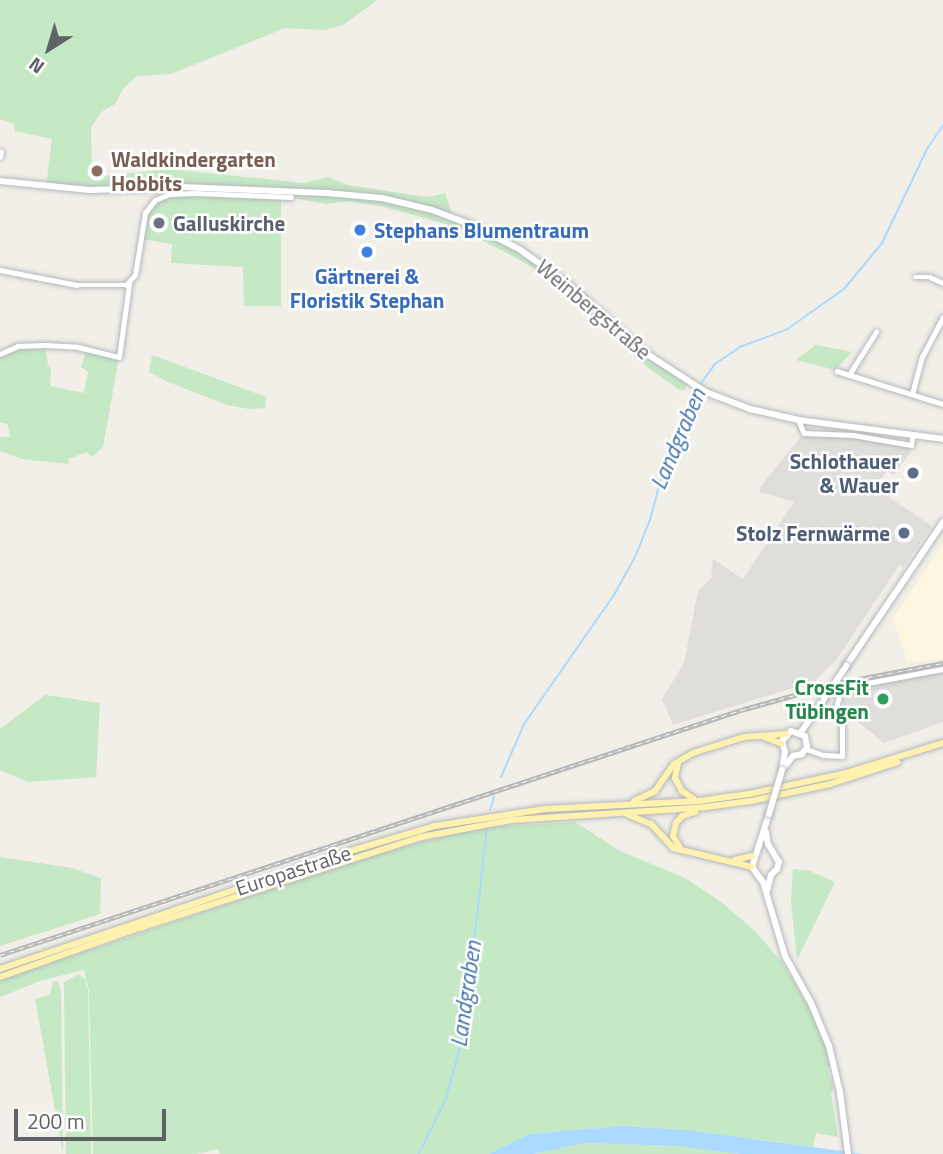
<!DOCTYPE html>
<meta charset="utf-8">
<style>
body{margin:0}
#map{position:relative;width:943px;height:1154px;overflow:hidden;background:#f1efe8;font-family:"Titillium Web",sans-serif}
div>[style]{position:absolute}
.commercial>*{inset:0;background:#fef7e0}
.industrial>*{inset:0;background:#e0deda}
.green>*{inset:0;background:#c5e8c5}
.water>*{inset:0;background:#aadaff}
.stream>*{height:2px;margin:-1px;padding:0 1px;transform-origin:1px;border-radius:1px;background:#aadaff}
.roads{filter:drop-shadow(0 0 2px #b5b8bc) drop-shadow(0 0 2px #b5b8bc)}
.street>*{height:4.5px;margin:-2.25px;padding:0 2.25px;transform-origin:2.25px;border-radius:2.25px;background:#fff}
.secondary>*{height:6px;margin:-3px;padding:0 3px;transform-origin:3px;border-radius:3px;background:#fff}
.primary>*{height:6px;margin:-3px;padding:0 3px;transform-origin:3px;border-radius:3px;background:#fff2af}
.rail>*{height:4.5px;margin-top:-2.25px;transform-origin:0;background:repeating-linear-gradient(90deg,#fff 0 5px,#b6b7b8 0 10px);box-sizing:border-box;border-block:2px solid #b6b7b8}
.bridges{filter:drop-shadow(0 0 2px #b6babf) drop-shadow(0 0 2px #b6babf)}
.secondary-bridge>*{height:6px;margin:-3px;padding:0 3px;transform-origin:3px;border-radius:3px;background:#fff}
.dots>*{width:19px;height:19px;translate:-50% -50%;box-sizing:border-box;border:4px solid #fff;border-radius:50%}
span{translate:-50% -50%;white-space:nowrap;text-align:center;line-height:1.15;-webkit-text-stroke:5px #fff;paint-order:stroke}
.education-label{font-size:21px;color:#785e54;font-weight:700}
.left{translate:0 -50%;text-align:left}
.worship-label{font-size:21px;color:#5b616d;font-weight:700}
.shop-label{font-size:21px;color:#366cbe;font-weight:700}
.street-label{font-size:21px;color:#5f6368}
.service-label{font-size:21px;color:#4e5e75;font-weight:700}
.right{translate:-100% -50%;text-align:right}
.leisure-label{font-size:21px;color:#27864d;font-weight:700}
.water-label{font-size:23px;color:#4174aa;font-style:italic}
.north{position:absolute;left:14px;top:14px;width:70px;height:70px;-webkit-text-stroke:5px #fff;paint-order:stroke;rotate:217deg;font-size:19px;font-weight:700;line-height:28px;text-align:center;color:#5f6368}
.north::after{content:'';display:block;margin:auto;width:24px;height:32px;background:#5f6368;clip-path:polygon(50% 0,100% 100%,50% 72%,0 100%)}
.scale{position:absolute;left:14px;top:1109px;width:152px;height:32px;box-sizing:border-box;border:4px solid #5f6368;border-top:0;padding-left:9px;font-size:21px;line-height:24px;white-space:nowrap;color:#5f6368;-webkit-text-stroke:5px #fff;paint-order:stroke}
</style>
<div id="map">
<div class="commercial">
<div style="clip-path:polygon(943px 544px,943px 659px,908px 662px,893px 618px)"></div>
</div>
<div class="industrial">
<div style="clip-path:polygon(804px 433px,853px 435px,911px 445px,910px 453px,894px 475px,887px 471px,875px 488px,932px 526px,903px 568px,900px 564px,837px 659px,815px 681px,673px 725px,662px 699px,684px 663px,698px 591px,711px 578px,713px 559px,743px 579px,794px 502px,759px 492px,761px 486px)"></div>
<div style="clip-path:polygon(943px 670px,943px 722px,884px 743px,843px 710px,843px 695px,850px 688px)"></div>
</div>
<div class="green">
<div style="clip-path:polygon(0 0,377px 0,343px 25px,324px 30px,285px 28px,171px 74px,137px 76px,123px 89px,115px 104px,101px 112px,91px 128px,92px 177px,169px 169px,304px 183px,328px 177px,348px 185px,413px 195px,429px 197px,445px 193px,453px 217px,545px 266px,626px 337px,688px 383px,684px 390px,678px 389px,651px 370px,549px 279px,524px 262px,456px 227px,385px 207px,349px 201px,326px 204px,281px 196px,281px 306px,244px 306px,243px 267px,171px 263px,172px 244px,141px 239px,145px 213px,161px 196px,161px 188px,46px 187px,52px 139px,15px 131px,14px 124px,0 119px)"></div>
<div style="clip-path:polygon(45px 345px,48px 365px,51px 369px,50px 386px,84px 393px,88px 372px,81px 367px,87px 349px,119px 357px,103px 447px,92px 457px,87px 452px,68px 459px,69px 464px,22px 459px,0 451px,0 437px,10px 437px,8px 424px,0 423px,0 354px,14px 347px)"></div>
<div style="clip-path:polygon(815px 345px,823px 346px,852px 352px,835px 370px,796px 360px)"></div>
<div style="clip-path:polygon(152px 355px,266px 397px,265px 408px,249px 409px,227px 405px,168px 382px,149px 372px)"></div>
<div style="clip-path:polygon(45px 695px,100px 703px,96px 777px,28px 782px,0 770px,0 729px)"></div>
<div style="clip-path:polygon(575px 822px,620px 851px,685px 878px,720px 901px,755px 931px,781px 961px,810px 1008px,827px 1048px,831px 1064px,827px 1068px,834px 1088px,831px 1093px,838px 1137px,816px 1133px,813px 1147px,687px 1130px,624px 1126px,529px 1134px,489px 1154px,220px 1154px,218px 1149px,196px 1154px,93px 1154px,89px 990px,84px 971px,87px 969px,40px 981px,0 997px,0 980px,389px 850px,483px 827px)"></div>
<div style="clip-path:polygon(0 857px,72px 868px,101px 878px,100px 914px,0 946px)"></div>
<div style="clip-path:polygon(793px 869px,810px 871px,835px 882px,797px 960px,791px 901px)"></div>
<div style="clip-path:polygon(79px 974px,85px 979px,88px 989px,91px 1154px,66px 1154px,64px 982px)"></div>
<div style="clip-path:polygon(53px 981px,58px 982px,61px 991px,63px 1154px,35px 999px,50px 995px)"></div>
<div style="clip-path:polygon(584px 1143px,677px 1146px,740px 1154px,534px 1154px)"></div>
</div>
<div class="water">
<div style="clip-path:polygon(624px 1126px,687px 1130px,864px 1154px,740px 1154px,677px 1146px,584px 1143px,534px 1154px,489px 1154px,529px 1134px)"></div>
</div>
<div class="stream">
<div style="left:699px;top:386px;width:27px;rotate:-54deg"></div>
<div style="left:715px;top:364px;width:32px;rotate:-34deg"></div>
<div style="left:742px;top:346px;width:47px;rotate:-20deg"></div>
<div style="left:786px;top:330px;width:71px;rotate:-35.3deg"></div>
<div style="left:844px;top:289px;width:60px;rotate:-50.4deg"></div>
<div style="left:882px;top:243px;width:104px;rotate:-64.4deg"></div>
<div style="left:927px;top:149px;width:29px;rotate:-56deg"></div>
<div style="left:501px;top:777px;width:58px;rotate:-66.5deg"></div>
<div style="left:524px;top:724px;width:157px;rotate:-55.1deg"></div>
<div style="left:614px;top:595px;width:43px;rotate:-61.1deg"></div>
<div style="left:635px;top:557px;width:40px;rotate:-68deg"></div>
<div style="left:650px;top:520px;width:70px;rotate:-75.2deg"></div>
<div style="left:668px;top:452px;width:68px;rotate:-64.6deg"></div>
<div style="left:490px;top:810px;width:14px;rotate:-73deg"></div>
<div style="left:419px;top:1154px;width:62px;rotate:-64.3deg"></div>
<div style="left:446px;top:1098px;width:67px;rotate:-74.5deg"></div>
<div style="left:464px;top:1033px;width:206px;rotate:-83.6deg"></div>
</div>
<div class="roads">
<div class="street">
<div style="left:0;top:157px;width:5px;rotate:-79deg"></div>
<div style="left:0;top:270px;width:78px;rotate:11deg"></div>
<div style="left:77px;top:285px;width:49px"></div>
<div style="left:126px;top:285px;width:13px;rotate:-48deg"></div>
<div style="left:135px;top:275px;width:63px;rotate:-80.8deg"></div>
<div style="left:145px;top:213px;width:16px;rotate:-52deg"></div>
<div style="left:155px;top:200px;width:16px;rotate:-22deg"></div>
<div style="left:170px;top:194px;width:25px;rotate:-2deg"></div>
<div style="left:195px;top:193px;width:96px;rotate:2.4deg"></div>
<div style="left:915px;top:277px;width:15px"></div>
<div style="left:930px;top:277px;width:14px;rotate:25deg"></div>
<div style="left:0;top:354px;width:20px;rotate:-24deg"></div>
<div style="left:18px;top:346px;width:27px;rotate:-2deg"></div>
<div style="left:45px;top:345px;width:33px;rotate:3deg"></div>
<div style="left:78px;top:347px;width:42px;rotate:13.7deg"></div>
<div style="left:119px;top:357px;width:73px;rotate:-82.1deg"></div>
<div style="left:837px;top:371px;width:111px;rotate:17.3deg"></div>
<div style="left:849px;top:375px;width:51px;rotate:-57.9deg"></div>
<div style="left:912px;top:394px;width:38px;rotate:-75deg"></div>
<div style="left:922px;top:357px;width:45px;rotate:-62.3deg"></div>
<div style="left:799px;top:421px;width:13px;rotate:67deg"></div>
<div style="left:804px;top:433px;width:49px;rotate:2.3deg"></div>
<div style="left:853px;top:435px;width:59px;rotate:9.8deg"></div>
<div style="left:911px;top:445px;width:10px;rotate:-79deg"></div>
<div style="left:806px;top:749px;width:18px;rotate:19deg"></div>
<div style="left:823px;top:755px;width:19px;rotate:3deg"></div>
<div style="left:842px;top:756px;width:34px;rotate:-90deg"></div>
<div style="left:842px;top:722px;width:15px;rotate:-113deg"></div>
<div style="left:836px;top:708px;width:21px;rotate:-76deg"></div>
<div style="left:841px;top:688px;width:104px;rotate:-10.6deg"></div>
</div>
<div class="secondary">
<div style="left:0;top:181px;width:90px;rotate:5.7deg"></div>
<div style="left:90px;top:190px;width:91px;rotate:-1.9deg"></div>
<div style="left:181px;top:187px;width:146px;rotate:2.4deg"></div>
<div style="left:327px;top:193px;width:55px;rotate:5.2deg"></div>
<div style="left:382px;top:198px;width:51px;rotate:13.5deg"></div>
<div style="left:432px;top:210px;width:43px;rotate:20.6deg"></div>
<div style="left:472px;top:225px;width:53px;rotate:27.1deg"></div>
<div style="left:519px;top:249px;width:60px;rotate:35.5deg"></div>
<div style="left:568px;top:284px;width:106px;rotate:41.5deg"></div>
<div style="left:647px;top:354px;width:70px;rotate:32.8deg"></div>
<div style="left:706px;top:392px;width:47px;rotate:21.1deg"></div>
<div style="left:750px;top:409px;width:50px;rotate:12.7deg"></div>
<div style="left:799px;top:420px;width:145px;rotate:7.5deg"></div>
<div style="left:846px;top:666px;width:174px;rotate:-56deg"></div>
<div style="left:791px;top:731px;width:15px;rotate:20deg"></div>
<div style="left:805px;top:736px;width:11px;rotate:80deg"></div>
<div style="left:807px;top:747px;width:9px;rotate:126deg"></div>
<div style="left:802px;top:754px;width:9px;rotate:167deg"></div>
<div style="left:793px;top:756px;width:18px;rotate:128deg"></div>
<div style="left:782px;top:770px;width:18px;rotate:-81deg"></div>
<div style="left:785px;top:752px;width:11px;rotate:-105deg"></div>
<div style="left:782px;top:741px;width:13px;rotate:-48deg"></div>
<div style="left:801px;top:732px;width:40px;rotate:-55.1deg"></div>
<div style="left:769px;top:814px;width:56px;rotate:107.8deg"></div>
<div style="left:752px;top:867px;width:19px;rotate:54deg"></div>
<div style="left:763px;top:882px;width:77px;rotate:73.4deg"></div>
<div style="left:785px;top:956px;width:54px;rotate:61deg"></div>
<div style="left:811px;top:1003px;width:47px;rotate:67.3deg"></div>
<div style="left:829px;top:1046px;width:47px;rotate:76.6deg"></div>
<div style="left:840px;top:1092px;width:63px;rotate:82.6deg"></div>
<div style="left:766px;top:832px;width:12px;rotate:81deg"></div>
<div style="left:768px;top:844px;width:21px;rotate:59deg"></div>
<div style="left:779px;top:862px;width:7px;rotate:106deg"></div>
<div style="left:777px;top:869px;width:8px;rotate:135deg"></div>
<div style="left:771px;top:875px;width:16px;rotate:104deg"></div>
</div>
<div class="primary">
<div style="left:764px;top:737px;width:19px;rotate:21deg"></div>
<div style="left:678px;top:763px;width:15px;rotate:101deg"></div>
<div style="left:675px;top:778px;width:15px;rotate:62deg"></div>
<div style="left:682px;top:791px;width:14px;rotate:34deg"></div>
<div style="left:634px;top:801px;width:23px;rotate:-25deg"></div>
<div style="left:655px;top:791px;width:33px;rotate:-55deg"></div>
<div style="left:674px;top:764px;width:22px;rotate:-30deg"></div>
<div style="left:693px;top:753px;width:53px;rotate:-17.4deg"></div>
<div style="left:744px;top:737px;width:42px;rotate:-4.1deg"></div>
<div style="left:627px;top:814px;width:26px;rotate:23deg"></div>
<div style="left:651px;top:824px;width:33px;rotate:47deg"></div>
<div style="left:673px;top:848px;width:81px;rotate:13.5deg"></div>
<div style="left:681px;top:849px;width:15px;rotate:-122deg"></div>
<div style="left:673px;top:836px;width:13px;rotate:-77deg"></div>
<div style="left:676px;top:823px;width:9px;rotate:-49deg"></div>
<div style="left:682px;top:816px;width:14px;rotate:-17deg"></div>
<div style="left:735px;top:860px;width:18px;rotate:-13deg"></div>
<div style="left:0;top:969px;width:366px;rotate:-18.6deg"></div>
<div style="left:347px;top:852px;width:92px;rotate:-16.5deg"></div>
<div style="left:435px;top:826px;width:111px;rotate:-8.8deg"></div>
<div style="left:545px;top:809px;width:154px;rotate:-3deg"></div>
<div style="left:699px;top:801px;width:50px;rotate:-8deg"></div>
<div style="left:749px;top:794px;width:99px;rotate:-12.2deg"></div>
<div style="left:846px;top:773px;width:102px;rotate:-17.2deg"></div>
<div style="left:0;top:977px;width:138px;rotate:-19.5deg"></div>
<div style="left:130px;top:931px;width:306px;rotate:-17.9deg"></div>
<div style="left:421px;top:837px;width:93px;rotate:-10.6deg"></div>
<div style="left:512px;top:820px;width:194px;rotate:-3.8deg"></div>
<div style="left:706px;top:807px;width:45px;rotate:-7.6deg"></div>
<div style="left:751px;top:801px;width:81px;rotate:-12.1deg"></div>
<div style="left:830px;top:784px;width:71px;rotate:-17.9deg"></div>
</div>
</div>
<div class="rail">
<div style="left:0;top:955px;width:780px;rotate:-18.3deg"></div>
<div style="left:741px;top:710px;width:101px;rotate:-15.6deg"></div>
<div style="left:838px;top:683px;width:107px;rotate:-10.8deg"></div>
</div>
<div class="bridges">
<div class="secondary-bridge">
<div style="left:824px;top:699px;width:40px;rotate:-56deg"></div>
<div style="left:769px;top:814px;width:46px;rotate:-73.5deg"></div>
</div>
</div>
<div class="dots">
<div style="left:97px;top:171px;background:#8d6e63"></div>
<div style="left:159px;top:223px;background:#6b7280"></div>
<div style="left:360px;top:230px;background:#3f7fe0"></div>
<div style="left:367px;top:252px;background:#3f7fe0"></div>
<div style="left:913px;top:473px;background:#5c6f8a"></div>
<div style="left:904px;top:533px;background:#5c6f8a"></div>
<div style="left:883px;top:699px;background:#2e9e5b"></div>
</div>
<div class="education-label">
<span class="left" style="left:111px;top:171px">Waldkindergarten<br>Hobbits</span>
</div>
<div class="worship-label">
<span class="left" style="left:173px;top:223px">Galluskirche</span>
</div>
<div class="shop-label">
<span class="left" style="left:374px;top:230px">Stephans Blumentraum</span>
<span style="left:367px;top:288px">Gärtnerei &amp;<br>Floristik Stephan</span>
</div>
<div class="street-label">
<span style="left:594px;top:309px;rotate:40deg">Weinbergstraße</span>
<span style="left:293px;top:870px;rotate:-18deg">Europastraße</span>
</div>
<div class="service-label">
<span class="right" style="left:899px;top:473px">Schlothauer<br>&amp; Wauer</span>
<span class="right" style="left:890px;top:533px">Stolz Fernwärme</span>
</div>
<div class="leisure-label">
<span class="right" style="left:869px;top:699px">CrossFit<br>Tübingen</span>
</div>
<div class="water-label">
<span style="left:678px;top:439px;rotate:-67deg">Landgraben</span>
<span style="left:466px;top:994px;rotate:-82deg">Landgraben</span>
</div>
<div class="north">N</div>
<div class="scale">200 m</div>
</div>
